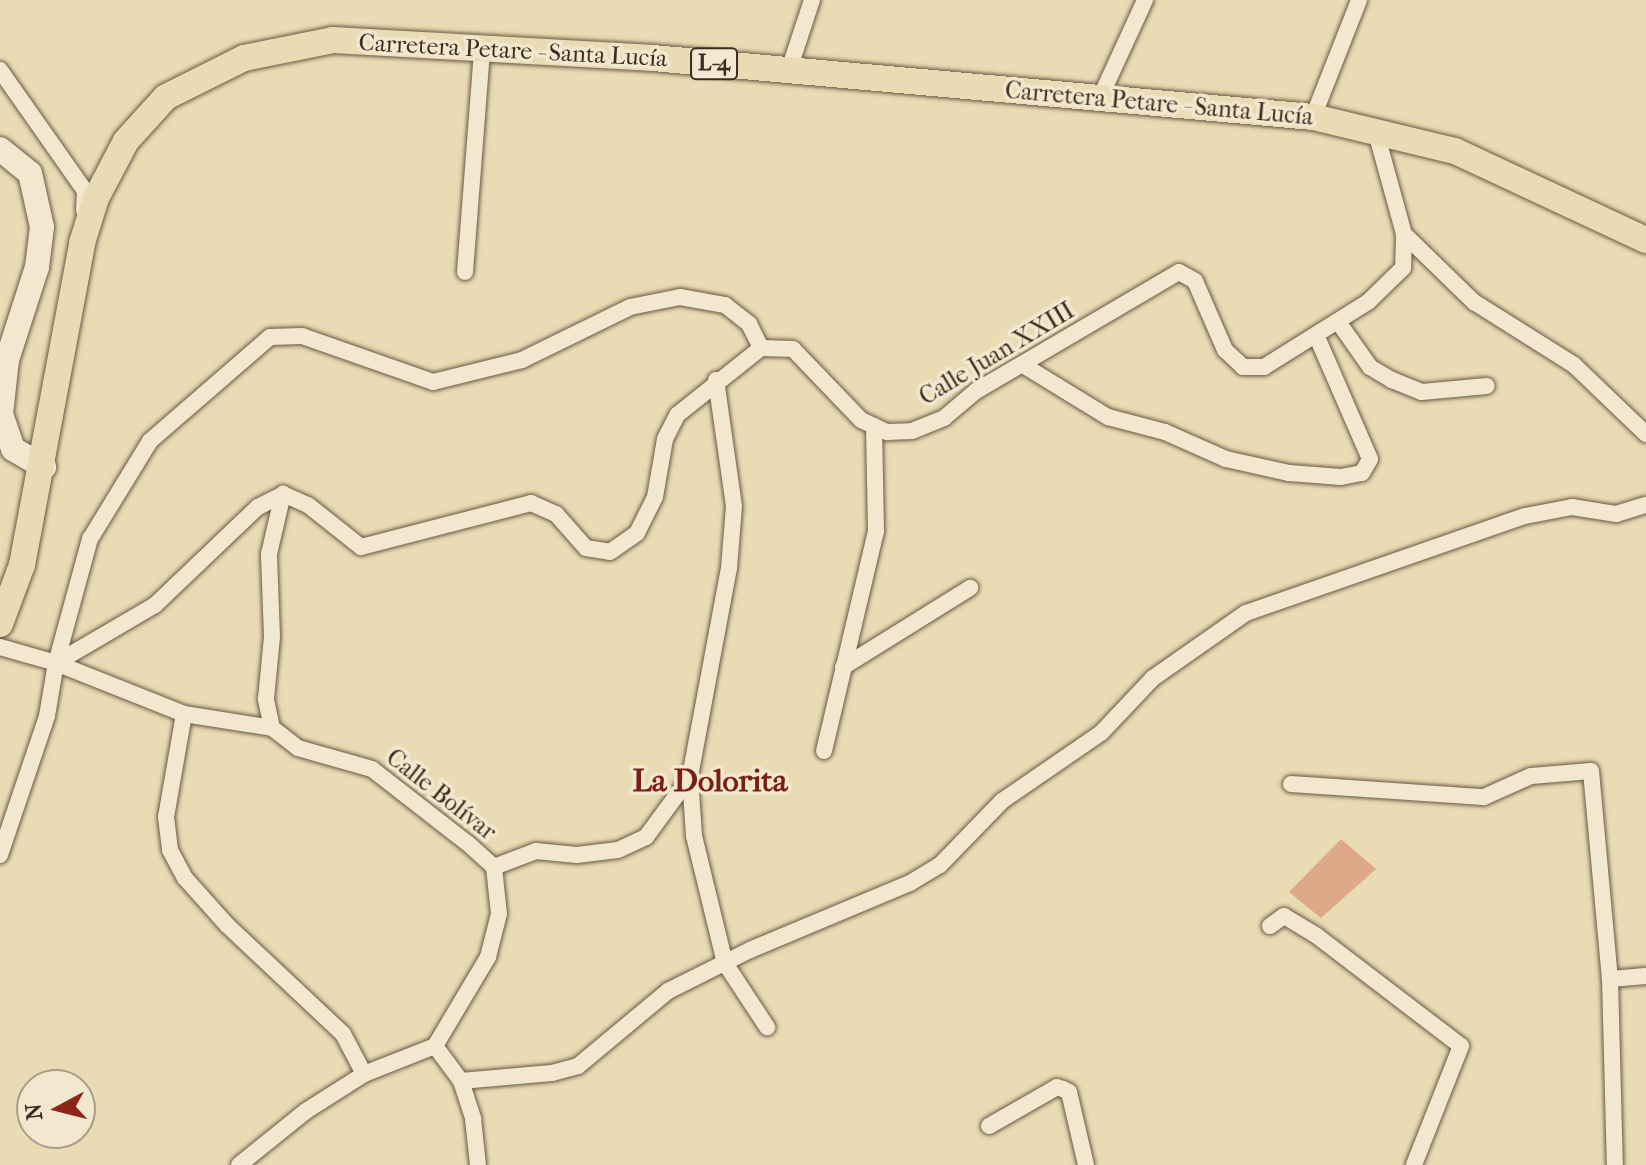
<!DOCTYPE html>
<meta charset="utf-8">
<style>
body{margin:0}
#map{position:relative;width:1646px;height:1165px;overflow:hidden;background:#e9dcb5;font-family:"IM FELL French Canon",serif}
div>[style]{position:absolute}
.building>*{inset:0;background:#dea988}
.roads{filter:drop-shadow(0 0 2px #6a5743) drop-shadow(0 0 2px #6a5743)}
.street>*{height:16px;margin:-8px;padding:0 8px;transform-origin:8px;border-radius:8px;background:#f1e8cf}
.secondary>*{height:24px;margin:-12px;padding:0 12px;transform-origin:12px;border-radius:12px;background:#f1e8cf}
.primary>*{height:26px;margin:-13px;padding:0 13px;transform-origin:13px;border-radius:13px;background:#e9dcb5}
span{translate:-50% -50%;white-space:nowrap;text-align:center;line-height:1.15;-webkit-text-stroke:7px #f1e8cf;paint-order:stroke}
.shield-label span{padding:2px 6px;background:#f1e8cf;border:2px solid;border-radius:6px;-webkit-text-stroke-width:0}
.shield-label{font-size:22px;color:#3f2b1d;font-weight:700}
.street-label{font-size:24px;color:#3f2b1d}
.district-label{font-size:32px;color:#7a1f14;font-weight:700}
.north{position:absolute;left:16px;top:1069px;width:80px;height:80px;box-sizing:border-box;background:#f1e8cf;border:2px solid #aa9c88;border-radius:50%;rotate:263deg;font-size:22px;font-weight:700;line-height:32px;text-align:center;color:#3f2b1d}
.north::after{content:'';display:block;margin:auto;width:28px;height:36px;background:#8f2418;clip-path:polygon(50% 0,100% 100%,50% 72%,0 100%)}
</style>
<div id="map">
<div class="building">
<div style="clip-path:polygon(1341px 839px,1376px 869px,1321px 918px,1289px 892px)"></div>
</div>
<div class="roads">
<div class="street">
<div style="left:0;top:70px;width:148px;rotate:54.9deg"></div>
<div style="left:85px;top:191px;width:19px;rotate:93deg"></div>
<div style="left:789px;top:70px;width:74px;rotate:-71.8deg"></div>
<div style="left:1100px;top:98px;width:108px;rotate:-65.3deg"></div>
<div style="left:1313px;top:117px;width:126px;rotate:-68.5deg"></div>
<div style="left:1404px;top:234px;width:98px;rotate:44.2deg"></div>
<div style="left:1474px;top:302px;width:118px;rotate:32.2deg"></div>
<div style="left:1574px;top:365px;width:100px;rotate:43.8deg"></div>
<div style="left:465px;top:272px;width:224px;rotate:-85.6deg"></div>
<div style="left:1339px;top:323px;width:54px;rotate:54.8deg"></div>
<div style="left:1370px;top:367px;width:26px;rotate:31deg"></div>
<div style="left:1392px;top:380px;width:32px;rotate:22deg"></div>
<div style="left:1422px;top:392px;width:65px;rotate:-5.3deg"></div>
<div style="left:1023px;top:365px;width:100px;rotate:31.5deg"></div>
<div style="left:1108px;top:417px;width:59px;rotate:14.7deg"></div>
<div style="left:1165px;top:432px;width:67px;rotate:23.9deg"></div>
<div style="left:1226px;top:459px;width:65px;rotate:12.5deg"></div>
<div style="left:1289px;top:473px;width:52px;rotate:4.4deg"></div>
<div style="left:1341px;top:477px;width:21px;rotate:-11deg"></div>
<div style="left:1362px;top:473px;width:16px;rotate:-60deg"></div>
<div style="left:1370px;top:459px;width:133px;rotate:-113.5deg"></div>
<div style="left:716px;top:380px;width:127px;rotate:81.9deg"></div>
<div style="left:734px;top:506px;width:62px;rotate:94.6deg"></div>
<div style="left:729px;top:568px;width:213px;rotate:100.6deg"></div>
<div style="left:690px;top:777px;width:59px;rotate:86.1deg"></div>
<div style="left:694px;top:836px;width:131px;rotate:76.3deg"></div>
<div style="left:725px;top:963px;width:77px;rotate:56.7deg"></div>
<div style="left:0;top:647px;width:58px;rotate:15.9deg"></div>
<div style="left:56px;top:663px;width:129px;rotate:-74.7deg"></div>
<div style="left:90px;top:539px;width:115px;rotate:-58.5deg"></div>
<div style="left:150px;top:441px;width:159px;rotate:-40.9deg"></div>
<div style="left:270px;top:337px;width:32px;rotate:-2deg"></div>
<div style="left:302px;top:336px;width:139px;rotate:19.3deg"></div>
<div style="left:433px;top:382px;width:92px;rotate:-13.9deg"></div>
<div style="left:522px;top:360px;width:120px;rotate:-26.1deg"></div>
<div style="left:630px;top:307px;width:51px;rotate:-11.3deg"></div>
<div style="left:680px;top:297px;width:46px;rotate:10.1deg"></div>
<div style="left:725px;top:305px;width:31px;rotate:38deg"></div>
<div style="left:749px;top:324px;width:27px;rotate:63deg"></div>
<div style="left:56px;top:663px;width:138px;rotate:21.7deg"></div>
<div style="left:184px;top:714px;width:89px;rotate:9deg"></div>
<div style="left:843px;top:667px;width:150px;rotate:-31.9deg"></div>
<div style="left:184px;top:714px;width:105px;rotate:99.9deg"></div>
<div style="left:166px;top:817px;width:33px;rotate:83deg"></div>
<div style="left:170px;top:850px;width:32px;rotate:62deg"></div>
<div style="left:185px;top:878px;width:63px;rotate:48.2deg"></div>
<div style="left:227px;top:925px;width:159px;rotate:43.2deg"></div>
<div style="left:343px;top:1034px;width:45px;rotate:62.3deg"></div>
<div style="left:824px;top:751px;width:226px;rotate:-76.7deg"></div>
<div style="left:876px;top:531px;width:105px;rotate:-91.1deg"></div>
<div style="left:1291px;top:784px;width:193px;rotate:3.9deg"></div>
<div style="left:1484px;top:797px;width:51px;rotate:-24.1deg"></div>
<div style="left:1531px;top:776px;width:60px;rotate:-4.8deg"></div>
<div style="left:1591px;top:771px;width:209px;rotate:84.8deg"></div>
<div style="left:1610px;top:979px;width:186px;rotate:88.5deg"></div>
<div style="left:0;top:855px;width:147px;rotate:-71.3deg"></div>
<div style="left:47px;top:716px;width:54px;rotate:-80.4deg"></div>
<div style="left:56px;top:663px;width:115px;rotate:-30.4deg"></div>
<div style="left:155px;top:605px;width:142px;rotate:-43.6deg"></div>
<div style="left:258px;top:507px;width:28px;rotate:-27deg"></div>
<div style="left:283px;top:494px;width:27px;rotate:24deg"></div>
<div style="left:308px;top:505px;width:68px;rotate:38.4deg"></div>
<div style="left:361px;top:547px;width:176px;rotate:-14.5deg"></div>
<div style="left:531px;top:503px;width:27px;rotate:24deg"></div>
<div style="left:556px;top:514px;width:45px;rotate:48.6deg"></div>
<div style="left:586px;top:548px;width:24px;rotate:9deg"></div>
<div style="left:610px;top:552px;width:33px;rotate:-35deg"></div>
<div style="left:637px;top:533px;width:40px;rotate:-63.4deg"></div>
<div style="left:655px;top:497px;width:59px;rotate:-80.2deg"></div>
<div style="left:665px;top:439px;width:27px;rotate:-63deg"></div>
<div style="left:677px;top:415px;width:107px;rotate:-38.6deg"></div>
<div style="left:761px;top:348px;width:32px;rotate:2deg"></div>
<div style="left:793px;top:349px;width:98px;rotate:46.2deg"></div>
<div style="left:861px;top:420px;width:29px;rotate:25deg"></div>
<div style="left:887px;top:432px;width:25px;rotate:-2deg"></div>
<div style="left:912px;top:431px;width:35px;rotate:-22deg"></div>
<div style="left:944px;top:418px;width:42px;rotate:-40.2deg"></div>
<div style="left:976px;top:391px;width:235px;rotate:-30.4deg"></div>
<div style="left:1179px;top:272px;width:18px;rotate:29deg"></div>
<div style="left:1195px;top:281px;width:75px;rotate:66.5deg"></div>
<div style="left:1225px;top:350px;width:25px;rotate:43deg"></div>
<div style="left:1243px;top:367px;width:21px"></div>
<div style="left:1264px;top:367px;width:123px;rotate:-32deg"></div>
<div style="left:1368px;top:302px;width:49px;rotate:-44.2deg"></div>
<div style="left:1403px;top:268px;width:34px;rotate:-88deg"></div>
<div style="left:1404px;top:234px;width:106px;rotate:-105.4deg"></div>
<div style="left:494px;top:867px;width:45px;rotate:-20.9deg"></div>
<div style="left:536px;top:851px;width:41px;rotate:5.6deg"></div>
<div style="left:577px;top:855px;width:41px;rotate:-7deg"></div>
<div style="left:618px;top:850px;width:31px;rotate:-25deg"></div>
<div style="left:646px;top:837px;width:74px;rotate:-53.7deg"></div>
<div style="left:1270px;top:926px;width:17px;rotate:-36deg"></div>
<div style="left:1284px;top:916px;width:39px;rotate:31deg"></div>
<div style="left:1317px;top:936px;width:181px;rotate:37.4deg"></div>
<div style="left:1461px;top:1046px;width:128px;rotate:111.6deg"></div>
<div style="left:1610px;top:979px;width:36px;rotate:-5deg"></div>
<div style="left:435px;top:1046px;width:44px;rotate:53.4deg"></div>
<div style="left:461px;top:1081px;width:40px;rotate:72deg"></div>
<div style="left:473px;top:1119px;width:46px;rotate:83.8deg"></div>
<div style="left:461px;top:1081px;width:91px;rotate:-5deg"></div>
<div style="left:552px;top:1073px;width:27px;rotate:-15deg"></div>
<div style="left:578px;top:1066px;width:117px;rotate:-39.8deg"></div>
<div style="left:668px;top:991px;width:92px;rotate:-26.6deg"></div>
<div style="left:750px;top:950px;width:173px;rotate:-22.7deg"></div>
<div style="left:910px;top:883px;width:35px;rotate:-31deg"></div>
<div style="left:940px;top:865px;width:89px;rotate:-45.9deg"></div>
<div style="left:1002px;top:801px;width:120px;rotate:-34.5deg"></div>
<div style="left:1101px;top:733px;width:76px;rotate:-46.6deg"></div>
<div style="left:1153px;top:678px;width:113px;rotate:-35deg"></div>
<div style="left:1246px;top:613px;width:295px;rotate:-19.2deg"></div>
<div style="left:1525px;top:516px;width:48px;rotate:-10.8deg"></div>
<div style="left:1572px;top:507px;width:45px;rotate:9deg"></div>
<div style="left:1616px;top:514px;width:31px;rotate:-17deg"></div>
<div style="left:989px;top:1126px;width:78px;rotate:-29.8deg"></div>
<div style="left:1057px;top:1087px;width:6px;rotate:18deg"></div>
<div style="left:1063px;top:1089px;width:7px;rotate:27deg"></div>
<div style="left:1069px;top:1092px;width:75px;rotate:76.9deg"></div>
<div style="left:239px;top:1165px;width:86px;rotate:-38.9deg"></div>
<div style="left:306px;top:1111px;width:69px;rotate:-32.5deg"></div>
<div style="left:364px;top:1074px;width:76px;rotate:-21.5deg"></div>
<div style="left:435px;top:1046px;width:104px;rotate:-59.2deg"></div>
<div style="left:488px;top:957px;width:44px;rotate:-75.7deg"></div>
<div style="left:499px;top:914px;width:47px;rotate:-96.1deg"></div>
<div style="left:494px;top:867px;width:36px;rotate:-138deg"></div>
<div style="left:467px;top:843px;width:120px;rotate:-142.1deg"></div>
<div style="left:372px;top:769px;width:77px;rotate:-164.2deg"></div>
<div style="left:298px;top:748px;width:33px;rotate:-142deg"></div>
<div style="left:272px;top:728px;width:30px;rotate:-102deg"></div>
<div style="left:266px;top:699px;width:62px;rotate:-84.5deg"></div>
<div style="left:272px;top:637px;width:83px;rotate:-92.1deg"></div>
<div style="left:269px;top:554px;width:62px;rotate:-76.9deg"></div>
</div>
<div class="secondary">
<div style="left:0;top:149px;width:38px;rotate:39deg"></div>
<div style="left:30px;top:173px;width:55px;rotate:77.5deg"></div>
<div style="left:42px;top:227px;width:40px;rotate:97.1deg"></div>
<div style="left:37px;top:267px;width:98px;rotate:107.9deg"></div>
<div style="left:7px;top:360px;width:54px;rotate:96.3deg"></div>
<div style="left:1px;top:414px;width:37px;rotate:71deg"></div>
<div style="left:13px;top:449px;width:36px;rotate:30deg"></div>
</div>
<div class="primary">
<div style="left:0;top:624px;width:63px;rotate:-69.6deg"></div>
<div style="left:22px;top:565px;width:328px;rotate:-79.4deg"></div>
<div style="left:82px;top:243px;width:47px;rotate:-72.7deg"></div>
<div style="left:96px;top:198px;width:64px;rotate:-62.2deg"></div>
<div style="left:126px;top:141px;width:59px;rotate:-47.7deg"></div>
<div style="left:166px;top:97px;width:87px;rotate:-26.6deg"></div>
<div style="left:244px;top:58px;width:91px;rotate:-11.4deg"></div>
<div style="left:333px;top:40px;width:321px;rotate:3.2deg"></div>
<div style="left:653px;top:58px;width:663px;rotate:5.11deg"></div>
<div style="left:1313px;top:117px;width:146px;rotate:13.5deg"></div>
<div style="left:1455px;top:151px;width:211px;rotate:25deg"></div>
</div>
</div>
<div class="shield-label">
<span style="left:714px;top:64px">L-4</span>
</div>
<div class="street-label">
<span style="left:513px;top:51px;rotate:3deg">Carretera Petare - Santa Lucía</span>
<span style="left:1159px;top:104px;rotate:5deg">Carretera Petare - Santa Lucía</span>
<span style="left:997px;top:354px;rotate:-31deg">Calle Juan XXIII</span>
<span style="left:441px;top:795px;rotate:38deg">Calle Bolívar</span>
</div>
<div class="district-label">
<span style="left:710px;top:781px">La Dolorita</span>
</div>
<div class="north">N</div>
</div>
